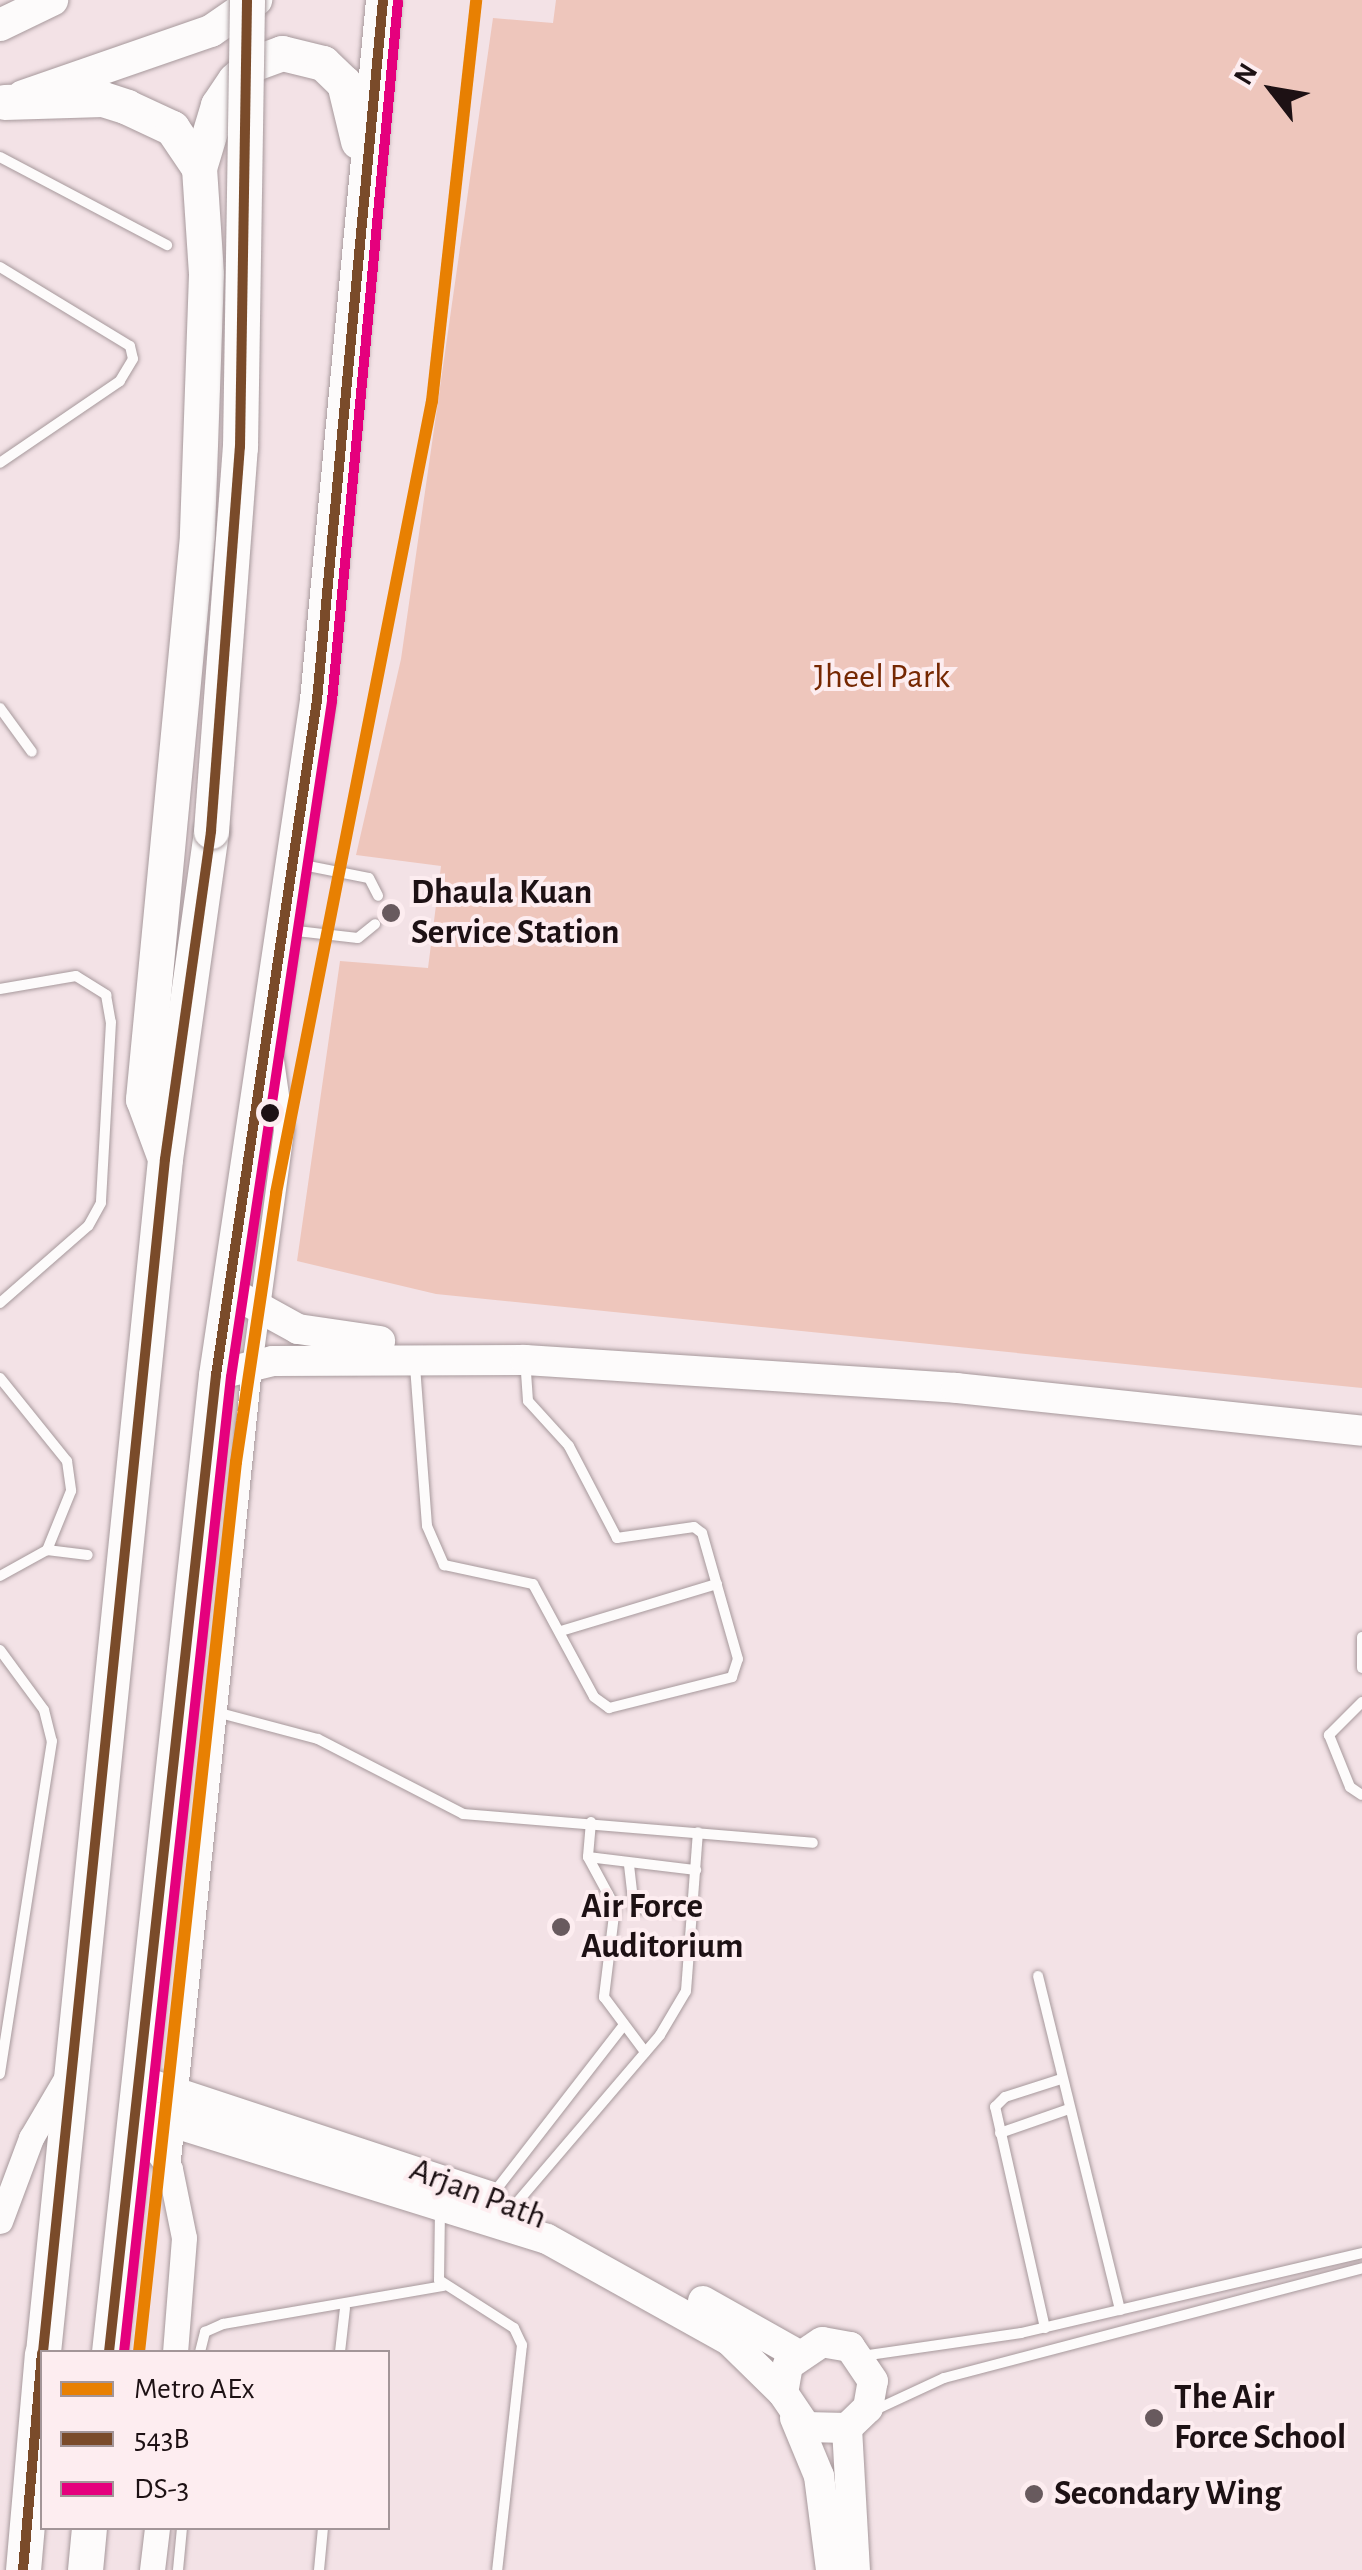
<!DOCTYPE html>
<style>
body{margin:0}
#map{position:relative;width:1362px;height:2570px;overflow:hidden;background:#f3e2e6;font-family:"Alegreya Sans",sans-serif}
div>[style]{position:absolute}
.green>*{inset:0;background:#eec6bc}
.roads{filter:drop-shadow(0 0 2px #a7999c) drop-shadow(0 0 2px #a7999c)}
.service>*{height:10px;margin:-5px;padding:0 5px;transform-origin:5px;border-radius:5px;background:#fdfbfb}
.minor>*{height:20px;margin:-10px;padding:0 10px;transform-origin:10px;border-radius:10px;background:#fdfbfb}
.tertiary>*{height:25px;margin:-12.5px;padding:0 12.5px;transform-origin:12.5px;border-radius:12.5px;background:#fdfbfb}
.secondary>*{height:30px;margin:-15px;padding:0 15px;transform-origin:15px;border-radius:15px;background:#fdfbfb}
.primary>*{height:32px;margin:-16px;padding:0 16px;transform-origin:16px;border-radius:16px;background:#fdfbfb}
.trunk>*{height:35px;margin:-17.5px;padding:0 17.5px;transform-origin:17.5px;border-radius:17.5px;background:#fdfbfb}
.bridges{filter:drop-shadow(0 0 2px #a7999c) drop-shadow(0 0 2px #a7999c)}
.trunk-bridge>*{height:35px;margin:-17.5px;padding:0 17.5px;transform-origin:17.5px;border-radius:17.5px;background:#fdfbfb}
.bus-1>*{height:10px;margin:-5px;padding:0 5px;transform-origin:5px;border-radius:5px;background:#7a4b2a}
.bus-2>*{height:10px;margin:-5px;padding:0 5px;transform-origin:5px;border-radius:5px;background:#e5007d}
.metro-1>*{height:12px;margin:-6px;padding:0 6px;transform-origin:6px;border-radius:6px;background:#e88002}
.dots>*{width:28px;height:28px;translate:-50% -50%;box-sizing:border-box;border:5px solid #fdedf0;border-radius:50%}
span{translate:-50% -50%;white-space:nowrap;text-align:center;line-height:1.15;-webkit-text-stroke:8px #fdedf0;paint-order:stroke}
.park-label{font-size:35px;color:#752701}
.poi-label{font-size:35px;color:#1d1114;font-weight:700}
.left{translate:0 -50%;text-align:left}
.street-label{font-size:35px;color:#1d1114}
.legend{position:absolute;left:40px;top:2350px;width:350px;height:180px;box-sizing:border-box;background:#fdedf0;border:2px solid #a39598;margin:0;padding:12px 18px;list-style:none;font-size:30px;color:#1d1114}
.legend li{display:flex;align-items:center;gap:20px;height:50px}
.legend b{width:50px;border:2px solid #a39598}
.north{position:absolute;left:1222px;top:40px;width:100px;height:100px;-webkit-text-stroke:8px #fdedf0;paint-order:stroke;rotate:301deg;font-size:28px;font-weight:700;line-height:40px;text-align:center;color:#1d1114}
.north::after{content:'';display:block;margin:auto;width:35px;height:45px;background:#1d1114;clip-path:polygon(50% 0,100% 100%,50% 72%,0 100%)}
</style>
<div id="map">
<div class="green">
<div style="clip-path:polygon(556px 0,1362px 0,1362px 1388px,436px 1294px,297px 1261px,340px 961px,428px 968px,441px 866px,356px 855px,401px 659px,493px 18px,553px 23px)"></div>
</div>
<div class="roads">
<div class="service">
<div style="left:0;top:157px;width:189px;rotate:27.8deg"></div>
<div style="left:0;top:267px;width:152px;rotate:31.3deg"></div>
<div style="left:130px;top:346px;width:13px;rotate:77deg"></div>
<div style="left:133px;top:359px;width:26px;rotate:121deg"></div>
<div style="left:120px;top:381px;width:145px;rotate:145.7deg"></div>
<div style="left:0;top:708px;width:54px;rotate:54deg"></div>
<div style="left:298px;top:864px;width:72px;rotate:11.2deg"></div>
<div style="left:369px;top:878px;width:20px;rotate:63deg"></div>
<div style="left:288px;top:930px;width:70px;rotate:6.5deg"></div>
<div style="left:358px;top:938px;width:22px;rotate:-39deg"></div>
<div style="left:0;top:989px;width:77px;rotate:-9.7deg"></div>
<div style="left:76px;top:976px;width:36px;rotate:32deg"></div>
<div style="left:106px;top:995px;width:27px;rotate:80deg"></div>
<div style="left:111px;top:1022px;width:181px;rotate:93.2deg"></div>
<div style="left:101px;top:1203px;width:26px;rotate:119deg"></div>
<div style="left:88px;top:1226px;width:117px;rotate:138.8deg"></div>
<div style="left:415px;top:1366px;width:160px;rotate:85.7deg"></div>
<div style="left:427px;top:1526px;width:43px;rotate:66.4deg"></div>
<div style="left:444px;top:1565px;width:91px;rotate:12.1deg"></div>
<div style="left:533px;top:1584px;width:128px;rotate:61.6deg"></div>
<div style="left:594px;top:1697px;width:19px;rotate:36deg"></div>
<div style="left:609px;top:1708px;width:127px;rotate:-14.1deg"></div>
<div style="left:732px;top:1677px;width:19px;rotate:-72deg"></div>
<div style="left:738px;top:1659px;width:131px;rotate:-105.9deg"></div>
<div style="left:702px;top:1533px;width:10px;rotate:-143deg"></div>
<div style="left:694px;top:1527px;width:78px;rotate:171.9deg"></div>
<div style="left:617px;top:1538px;width:104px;rotate:-117.6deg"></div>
<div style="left:569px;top:1446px;width:61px;rotate:-132.3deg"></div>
<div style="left:528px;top:1401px;width:39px;rotate:-94deg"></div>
<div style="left:0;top:1378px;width:107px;rotate:51.1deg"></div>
<div style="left:67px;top:1461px;width:30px;rotate:82deg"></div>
<div style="left:71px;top:1491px;width:64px;rotate:112.1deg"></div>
<div style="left:0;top:1576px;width:54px;rotate:-29deg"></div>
<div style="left:47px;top:1550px;width:41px;rotate:7deg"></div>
<div style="left:561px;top:1631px;width:163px;rotate:-16.8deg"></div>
<div style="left:1362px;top:1637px;width:31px;rotate:90deg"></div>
<div style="left:0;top:1650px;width:74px;rotate:53.7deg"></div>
<div style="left:44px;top:1710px;width:32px;rotate:76deg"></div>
<div style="left:52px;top:1741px;width:337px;rotate:98.9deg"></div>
<div style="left:1362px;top:1702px;width:47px;rotate:135deg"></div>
<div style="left:1329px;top:1735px;width:56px;rotate:68deg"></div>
<div style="left:1350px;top:1787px;width:14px;rotate:34deg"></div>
<div style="left:220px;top:1713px;width:101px;rotate:14.9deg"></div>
<div style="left:318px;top:1739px;width:163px;rotate:27.3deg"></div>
<div style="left:463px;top:1814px;width:351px;rotate:4.7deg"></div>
<div style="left:591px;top:1822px;width:35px;rotate:95deg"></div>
<div style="left:588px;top:1857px;width:57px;rotate:61.6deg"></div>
<div style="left:615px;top:1907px;width:91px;rotate:97deg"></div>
<div style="left:604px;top:1997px;width:69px;rotate:53.3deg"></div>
<div style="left:588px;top:1857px;width:109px;rotate:6.9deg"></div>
<div style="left:629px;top:1865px;width:43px;rotate:83.4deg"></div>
<div style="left:634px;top:1908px;width:59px;rotate:2.9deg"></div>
<div style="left:1038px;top:1976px;width:344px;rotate:76.2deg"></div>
<div style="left:1000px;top:2133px;width:73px;rotate:-19.2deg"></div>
<div style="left:492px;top:2195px;width:214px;rotate:-52.2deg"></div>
<div style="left:514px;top:2206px;width:225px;rotate:-49.5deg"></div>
<div style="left:660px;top:2035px;width:51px;rotate:-59.4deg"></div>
<div style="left:686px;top:1991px;width:159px;rotate:-85.7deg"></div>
<div style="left:440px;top:2209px;width:71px;rotate:90.8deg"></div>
<div style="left:439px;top:2280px;width:89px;rotate:32.6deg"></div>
<div style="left:514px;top:2328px;width:19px;rotate:65deg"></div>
<div style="left:522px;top:2345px;width:226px;rotate:96.3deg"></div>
<div style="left:1045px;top:2328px;width:227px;rotate:-102.7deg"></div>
<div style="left:995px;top:2107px;width:14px;rotate:-45deg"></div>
<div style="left:1005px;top:2097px;width:59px;rotate:-17.8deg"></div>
<div style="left:200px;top:2352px;width:21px;rotate:-76deg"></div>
<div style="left:205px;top:2332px;width:20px;rotate:-24deg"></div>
<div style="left:223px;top:2324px;width:224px;rotate:-9.8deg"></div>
<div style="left:340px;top:2352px;width:44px;rotate:-83.5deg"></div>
<div style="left:862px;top:2356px;width:161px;rotate:-8.2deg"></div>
<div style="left:1021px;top:2333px;width:350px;rotate:-13.2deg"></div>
<div style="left:875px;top:2410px;width:76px;rotate:-24.9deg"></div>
<div style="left:944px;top:2378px;width:432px;rotate:-14.7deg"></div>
<div style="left:178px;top:2570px;width:42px;rotate:-84.6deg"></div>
<div style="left:319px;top:2570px;width:42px;rotate:-84.6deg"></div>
</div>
<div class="minor">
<div style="left:170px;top:2169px;width:806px;rotate:-84.16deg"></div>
<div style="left:252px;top:1367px;width:239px;rotate:-82.3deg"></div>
<div style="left:284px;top:1130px;width:77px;rotate:-98.2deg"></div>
</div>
<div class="tertiary">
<div style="left:135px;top:2120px;width:60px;rotate:54.5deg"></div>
<div style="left:170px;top:2169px;width:70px;rotate:78.5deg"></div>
<div style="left:184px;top:2238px;width:114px;rotate:94.5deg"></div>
<div style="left:0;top:2221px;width:89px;rotate:-69.5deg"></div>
<div style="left:31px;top:2138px;width:71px;rotate:-59.5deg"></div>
<div style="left:152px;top:2570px;width:42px;rotate:-83.2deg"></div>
</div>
<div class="secondary">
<div style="left:229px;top:1291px;width:79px;rotate:28.8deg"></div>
<div style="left:298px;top:1329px;width:83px;rotate:8.3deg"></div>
<div style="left:216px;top:1375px;width:59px;rotate:-13.8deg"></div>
<div style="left:273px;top:1361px;width:252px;rotate:-0.2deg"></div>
<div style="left:525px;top:1360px;width:432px;rotate:3.7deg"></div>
<div style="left:956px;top:1388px;width:408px;rotate:6deg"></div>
<div style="left:138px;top:2080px;width:372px;rotate:18.3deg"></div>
<div style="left:136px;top:2111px;width:430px;rotate:17.3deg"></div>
<div style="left:547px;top:2239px;width:210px;rotate:29.1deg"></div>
<div style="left:730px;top:2341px;width:74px;rotate:44.5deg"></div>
<div style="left:783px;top:2393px;width:41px;rotate:55.9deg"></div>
<div style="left:806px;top:2427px;width:41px;rotate:1.4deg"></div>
<div style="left:847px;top:2428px;width:29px;rotate:-44deg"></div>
<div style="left:868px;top:2408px;width:27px;rotate:-80deg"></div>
<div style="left:873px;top:2381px;width:41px;rotate:-124.1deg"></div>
<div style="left:850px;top:2347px;width:28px;rotate:-170deg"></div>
<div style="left:822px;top:2342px;width:41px;rotate:145.9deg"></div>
<div style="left:788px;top:2365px;width:28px;rotate:100deg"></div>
<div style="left:703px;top:2301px;width:108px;rotate:29.4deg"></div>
<div style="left:795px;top:2418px;width:63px;rotate:67.5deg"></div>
<div style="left:819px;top:2476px;width:95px;rotate:82.7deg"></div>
<div style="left:847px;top:2428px;width:142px;rotate:86.8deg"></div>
</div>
<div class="primary">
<div style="left:0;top:25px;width:58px;rotate:-25.7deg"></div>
<div style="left:23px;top:96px;width:199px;rotate:-19.1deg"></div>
<div style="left:211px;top:31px;width:55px;rotate:-34.6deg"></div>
</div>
<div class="trunk">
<div style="left:4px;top:102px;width:99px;rotate:-1.7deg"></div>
<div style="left:103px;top:99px;width:25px;rotate:18deg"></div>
<div style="left:127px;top:107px;width:50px;rotate:25deg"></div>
<div style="left:172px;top:128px;width:48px;rotate:56deg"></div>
<div style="left:199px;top:168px;width:106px;rotate:86.2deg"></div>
<div style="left:206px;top:274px;width:262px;rotate:92deg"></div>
<div style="left:197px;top:536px;width:566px;rotate:95.48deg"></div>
<div style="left:143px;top:1099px;width:58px;rotate:69.7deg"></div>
<div style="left:199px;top:168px;width:66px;rotate:-73.2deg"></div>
<div style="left:218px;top:105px;width:30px;rotate:-56deg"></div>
<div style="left:235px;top:80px;width:23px;rotate:-43deg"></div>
<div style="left:252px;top:64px;width:32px;rotate:-20deg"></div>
<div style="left:282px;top:53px;width:42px;rotate:13.7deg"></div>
<div style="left:323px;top:63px;width:29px;rotate:44deg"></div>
<div style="left:344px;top:83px;width:60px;rotate:76.4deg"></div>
<div style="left:43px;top:2352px;width:1199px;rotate:-84.16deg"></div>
<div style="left:165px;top:1159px;width:331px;rotate:-82deg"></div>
<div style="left:109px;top:2352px;width:983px;rotate:-83.75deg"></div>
<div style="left:216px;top:1375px;width:683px;rotate:-81.49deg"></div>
<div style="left:317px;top:700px;width:703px;rotate:-84.61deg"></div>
<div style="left:23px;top:2570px;width:217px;rotate:-85deg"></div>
<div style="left:85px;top:2570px;width:42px;rotate:-84.6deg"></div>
</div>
</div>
<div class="bridges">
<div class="trunk-bridge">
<div style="left:211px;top:831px;width:385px;rotate:-85.7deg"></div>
<div style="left:240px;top:447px;width:447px;rotate:-89.1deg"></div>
</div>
</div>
<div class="bus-1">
<div style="left:43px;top:2352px;width:1199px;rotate:-84.16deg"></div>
<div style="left:165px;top:1159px;width:331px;rotate:-82deg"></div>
<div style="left:211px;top:831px;width:385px;rotate:-85.7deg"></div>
<div style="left:240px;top:447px;width:447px;rotate:-89.1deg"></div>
<div style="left:109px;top:2352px;width:983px;rotate:-83.75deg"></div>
<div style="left:216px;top:1375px;width:683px;rotate:-81.49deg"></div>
<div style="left:317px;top:700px;width:703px;rotate:-84.61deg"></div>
<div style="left:23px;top:2570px;width:217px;rotate:-85deg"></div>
</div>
<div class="bus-2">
<div style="left:124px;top:2352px;width:981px;rotate:-83.74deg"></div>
<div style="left:231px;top:1377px;width:684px;rotate:-81.5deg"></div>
<div style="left:332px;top:701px;width:703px;rotate:-84.61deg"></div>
</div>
<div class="metro-1">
<div style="left:139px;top:2352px;width:895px;rotate:-83.78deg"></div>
<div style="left:236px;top:1462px;width:272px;rotate:-81.5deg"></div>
<div style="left:276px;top:1193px;width:807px;rotate:-78.86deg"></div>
<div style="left:432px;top:401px;width:403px;rotate:-83.7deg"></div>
</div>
<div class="dots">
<div style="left:391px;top:913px;background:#685a5e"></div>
<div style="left:270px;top:1113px;background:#1d1114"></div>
<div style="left:561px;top:1927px;background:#685a5e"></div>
<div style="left:1154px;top:2418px;background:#685a5e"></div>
<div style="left:1034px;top:2494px;background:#685a5e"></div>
</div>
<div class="park-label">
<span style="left:882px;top:677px">Jheel Park</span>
</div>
<div class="poi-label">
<span class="left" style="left:411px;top:913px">Dhaula Kuan<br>Service Station</span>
<span class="left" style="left:581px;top:1927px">Air Force<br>Auditorium</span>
<span class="left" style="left:1174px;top:2418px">The Air<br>Force School</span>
<span class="left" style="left:1054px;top:2494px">Secondary Wing</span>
</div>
<div class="street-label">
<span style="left:478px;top:2194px;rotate:21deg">Arjan Path</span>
</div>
<ul class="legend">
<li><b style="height:12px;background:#e88002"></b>Metro AEx</li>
<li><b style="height:12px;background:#7a4b2a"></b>543B</li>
<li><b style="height:12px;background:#e5007d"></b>DS-3</li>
</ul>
<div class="north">N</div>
</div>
